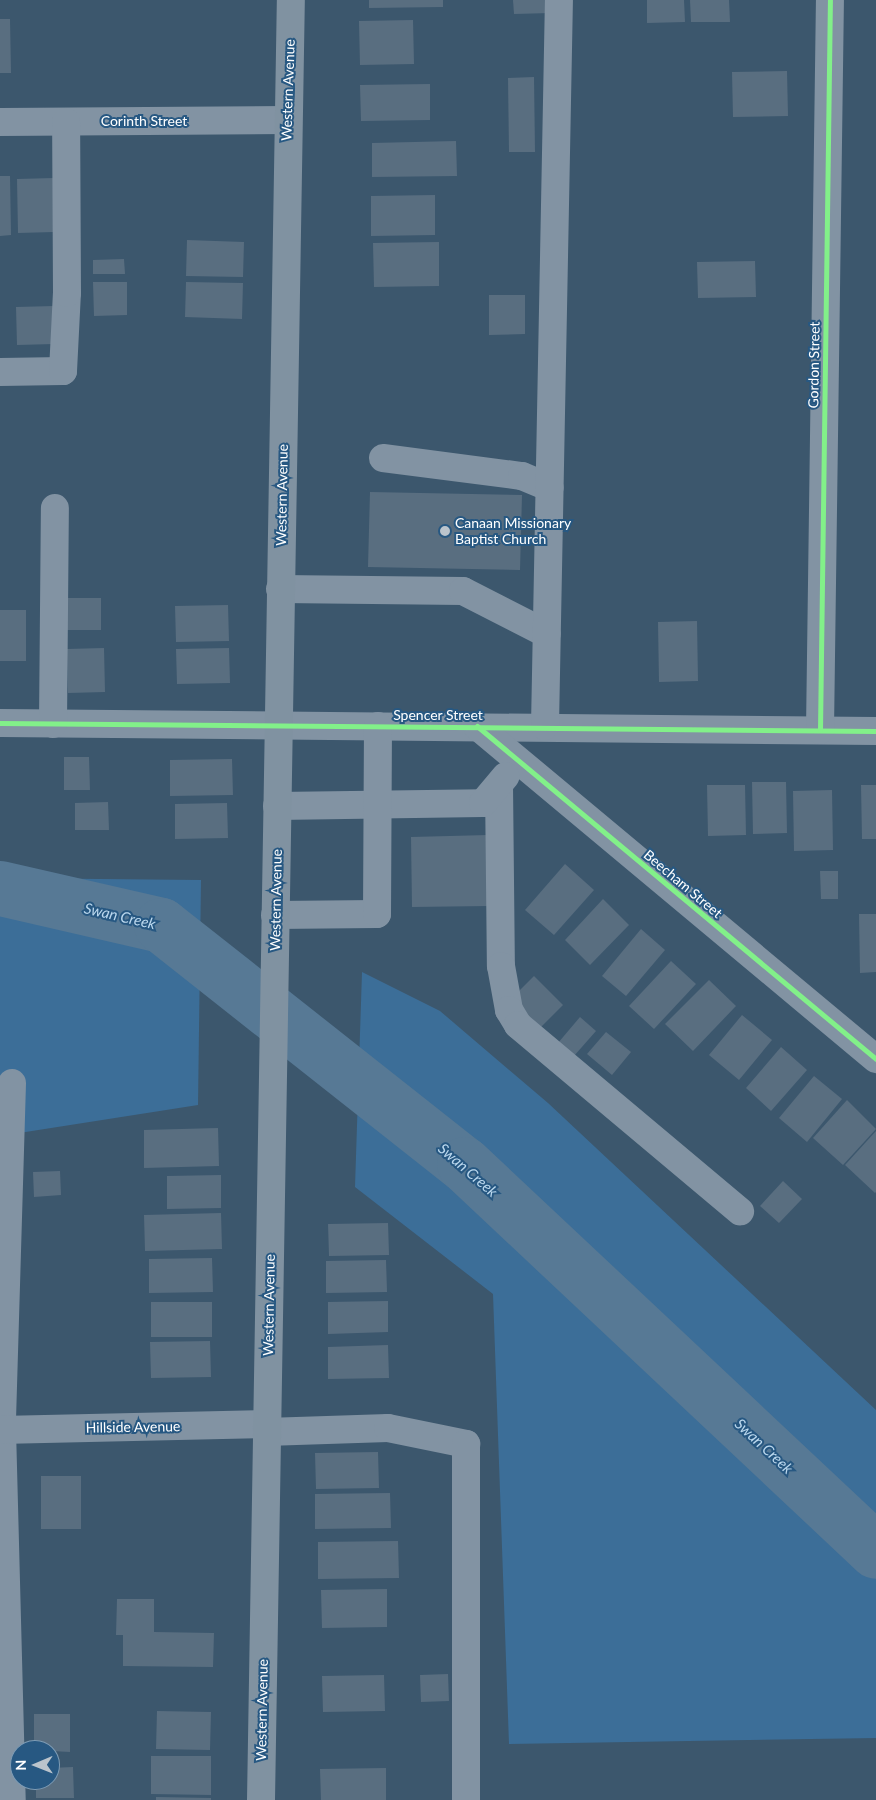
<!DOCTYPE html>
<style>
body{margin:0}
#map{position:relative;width:876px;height:1800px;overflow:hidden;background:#3c576d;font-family:Lato,sans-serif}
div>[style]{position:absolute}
.green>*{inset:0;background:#3c6e98}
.river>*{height:55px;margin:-27.5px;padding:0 27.5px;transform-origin:27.5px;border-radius:27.5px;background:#577995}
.building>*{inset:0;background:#596e80}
.minor>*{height:28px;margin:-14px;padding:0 14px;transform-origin:14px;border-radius:14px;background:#8293a3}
.major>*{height:28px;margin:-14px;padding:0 14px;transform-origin:14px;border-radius:14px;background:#8092a1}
.cycleway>*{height:5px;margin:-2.5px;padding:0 2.5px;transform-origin:2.5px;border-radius:2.5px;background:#82f089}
.dots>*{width:14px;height:14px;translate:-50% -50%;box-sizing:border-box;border:2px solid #275882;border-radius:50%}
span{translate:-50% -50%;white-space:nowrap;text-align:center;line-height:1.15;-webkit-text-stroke:4px #275882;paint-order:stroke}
.street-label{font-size:14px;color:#fff}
.poi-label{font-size:14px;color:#fff}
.left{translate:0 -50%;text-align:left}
.water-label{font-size:15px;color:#bbd8ee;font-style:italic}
.north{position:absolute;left:10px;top:1740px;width:50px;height:50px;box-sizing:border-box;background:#275882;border:1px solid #7d9bb4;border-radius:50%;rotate:269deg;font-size:14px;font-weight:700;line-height:20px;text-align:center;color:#fff}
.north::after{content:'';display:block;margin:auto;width:18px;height:22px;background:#bbc4cc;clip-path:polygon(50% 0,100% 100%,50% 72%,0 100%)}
</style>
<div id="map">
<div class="green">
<div style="clip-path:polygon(0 878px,201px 880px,198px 1105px,0 1136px)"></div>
<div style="clip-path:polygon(362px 972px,440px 1011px,548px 1103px,876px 1410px,876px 1738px,509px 1744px,493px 1294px,355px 1187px)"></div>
</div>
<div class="river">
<div style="left:0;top:888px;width:165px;rotate:12.9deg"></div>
<div style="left:161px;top:925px;width:386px;rotate:38.3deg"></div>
<div style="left:464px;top:1164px;width:565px;rotate:43.21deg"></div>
</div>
<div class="building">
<div style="clip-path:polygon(369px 0,443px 0,443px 7px,369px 8px)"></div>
<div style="clip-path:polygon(513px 0,551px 0,551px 13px,514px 14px)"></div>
<div style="clip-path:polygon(647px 0,684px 0,685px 22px,647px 23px)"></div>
<div style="clip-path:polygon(690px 0,729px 0,730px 22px,691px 22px)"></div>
<div style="clip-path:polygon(0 19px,10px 19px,11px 73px,0 73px)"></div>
<div style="clip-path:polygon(413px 20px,414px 64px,360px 65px,359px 21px)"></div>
<div style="clip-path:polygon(787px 71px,788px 116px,733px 117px,732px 72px)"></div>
<div style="clip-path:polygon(534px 77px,535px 152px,509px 152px,508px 78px)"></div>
<div style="clip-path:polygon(430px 84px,430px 120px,361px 121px,360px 85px)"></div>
<div style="clip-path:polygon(456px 141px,457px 176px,372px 177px,372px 143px)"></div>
<div style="clip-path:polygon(0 176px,10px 176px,11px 235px,0 236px)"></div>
<div style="clip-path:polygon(54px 178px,54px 232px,18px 233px,17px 179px)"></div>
<div style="clip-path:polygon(435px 195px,435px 235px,371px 236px,371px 196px)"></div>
<div style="clip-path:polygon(187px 240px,244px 242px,243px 277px,186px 276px)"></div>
<div style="clip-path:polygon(439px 242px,439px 286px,374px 287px,373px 243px)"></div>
<div style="clip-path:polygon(124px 259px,125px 274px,93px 274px,93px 260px)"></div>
<div style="clip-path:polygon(755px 261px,756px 297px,698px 298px,697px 262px)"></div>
<div style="clip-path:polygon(93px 282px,127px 282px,127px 315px,94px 316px)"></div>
<div style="clip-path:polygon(186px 282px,243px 283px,242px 319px,185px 317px)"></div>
<div style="clip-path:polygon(489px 295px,525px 295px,525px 334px,489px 335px)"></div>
<div style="clip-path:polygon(54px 306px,54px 344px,17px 345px,16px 307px)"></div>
<div style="clip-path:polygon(370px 492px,522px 495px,520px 570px,368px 567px)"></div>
<div style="clip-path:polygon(67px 598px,101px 598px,101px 630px,67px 630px)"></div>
<div style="clip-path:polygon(228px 605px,229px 641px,176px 642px,175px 606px)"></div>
<div style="clip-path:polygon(0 610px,26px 610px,26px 661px,0 661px)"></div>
<div style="clip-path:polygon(697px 621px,698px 681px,659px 682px,658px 622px)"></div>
<div style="clip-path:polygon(104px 648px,105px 692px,68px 693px,67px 649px)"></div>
<div style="clip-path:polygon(229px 648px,230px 683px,177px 684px,176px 649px)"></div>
<div style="clip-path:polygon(64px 757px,89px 757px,90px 790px,64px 790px)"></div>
<div style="clip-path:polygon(232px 759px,233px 795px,170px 796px,170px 760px)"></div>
<div style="clip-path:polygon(752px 782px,786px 782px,787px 833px,753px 834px)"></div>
<div style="clip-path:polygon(707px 785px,745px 785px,746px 835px,708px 836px)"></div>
<div style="clip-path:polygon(861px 785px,876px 785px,876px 839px,862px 839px)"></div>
<div style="clip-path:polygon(832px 790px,833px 850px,794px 851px,793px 791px)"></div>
<div style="clip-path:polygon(108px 802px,109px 830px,75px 830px,75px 803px)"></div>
<div style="clip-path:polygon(227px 803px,228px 838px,175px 839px,175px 804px)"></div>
<div style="clip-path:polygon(488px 835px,489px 906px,412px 907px,411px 837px)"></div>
<div style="clip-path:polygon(565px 864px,594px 890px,554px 935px,525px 910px)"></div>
<div style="clip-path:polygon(820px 871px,838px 871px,838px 899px,821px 899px)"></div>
<div style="clip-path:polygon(603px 899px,629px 925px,590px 965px,565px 940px)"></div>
<div style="clip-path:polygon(859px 914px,876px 914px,876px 972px,860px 973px)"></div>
<div style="clip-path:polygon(641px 929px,665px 950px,626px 996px,602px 976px)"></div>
<div style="clip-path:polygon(671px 961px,696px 984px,654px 1029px,629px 1006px)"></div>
<div style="clip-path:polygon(534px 976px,563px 1005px,540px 1028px,511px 999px)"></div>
<div style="clip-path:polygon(709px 980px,736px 1006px,693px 1051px,665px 1024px)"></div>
<div style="clip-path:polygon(742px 1015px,772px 1040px,739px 1080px,709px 1055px)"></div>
<div style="clip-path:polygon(580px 1017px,596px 1031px,574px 1056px,558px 1043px)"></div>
<div style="clip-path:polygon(606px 1032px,631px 1052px,612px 1075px,587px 1054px)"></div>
<div style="clip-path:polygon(781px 1047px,807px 1070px,771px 1111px,746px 1088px)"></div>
<div style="clip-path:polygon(814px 1076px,842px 1099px,807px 1142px,779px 1118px)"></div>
<div style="clip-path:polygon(847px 1100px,876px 1129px,843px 1165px,813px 1138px)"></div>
<div style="clip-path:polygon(218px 1128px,219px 1166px,144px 1168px,144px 1130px)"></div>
<div style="clip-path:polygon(876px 1131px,876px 1192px,875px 1193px,845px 1165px)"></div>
<div style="clip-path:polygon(60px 1171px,61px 1195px,34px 1197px,33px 1172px)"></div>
<div style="clip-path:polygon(221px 1175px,221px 1208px,167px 1209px,167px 1176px)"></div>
<div style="clip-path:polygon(783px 1181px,802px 1199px,779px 1223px,760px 1206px)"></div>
<div style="clip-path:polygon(221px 1213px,222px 1249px,145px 1251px,144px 1215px)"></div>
<div style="clip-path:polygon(388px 1223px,389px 1255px,329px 1256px,328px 1224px)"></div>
<div style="clip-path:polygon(212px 1258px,213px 1292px,149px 1293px,149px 1259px)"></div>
<div style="clip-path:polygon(386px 1260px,387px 1292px,326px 1293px,326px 1261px)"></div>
<div style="clip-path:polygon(388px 1301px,388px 1332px,328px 1334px,328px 1302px)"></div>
<div style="clip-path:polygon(151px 1302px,212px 1302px,212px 1337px,151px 1337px)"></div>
<div style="clip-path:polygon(210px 1341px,211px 1377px,151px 1378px,150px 1342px)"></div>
<div style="clip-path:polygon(388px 1345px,389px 1378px,328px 1379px,328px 1347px)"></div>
<div style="clip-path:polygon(378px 1452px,379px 1488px,316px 1489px,315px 1453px)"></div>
<div style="clip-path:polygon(41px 1476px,81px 1476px,81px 1529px,41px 1529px)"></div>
<div style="clip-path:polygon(390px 1493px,391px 1528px,315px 1529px,315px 1494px)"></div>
<div style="clip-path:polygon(398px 1541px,399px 1578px,318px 1579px,318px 1542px)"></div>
<div style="clip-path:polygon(387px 1589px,387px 1627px,322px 1628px,321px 1590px)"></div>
<div style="clip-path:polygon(117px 1599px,154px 1599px,154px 1632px,214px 1633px,213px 1667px,123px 1666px,123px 1635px,116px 1635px)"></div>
<div style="clip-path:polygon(448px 1674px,449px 1701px,421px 1702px,420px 1675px)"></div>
<div style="clip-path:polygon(384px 1675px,385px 1711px,323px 1712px,322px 1676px)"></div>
<div style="clip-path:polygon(157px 1711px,211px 1712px,210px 1750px,156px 1749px)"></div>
<div style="clip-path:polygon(34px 1714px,70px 1714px,70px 1752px,34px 1750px)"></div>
<div style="clip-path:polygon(151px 1756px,211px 1756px,211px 1795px,151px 1794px)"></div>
<div style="clip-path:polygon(73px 1767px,74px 1798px,36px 1798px,36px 1780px,50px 1780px,50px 1768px)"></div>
<div style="clip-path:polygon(386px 1768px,386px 1800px,321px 1800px,320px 1769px)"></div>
<div style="clip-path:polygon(156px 1797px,211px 1798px,211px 1800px,156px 1800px)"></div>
</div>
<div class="minor">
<div style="left:0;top:122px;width:287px;rotate:-0.4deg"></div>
<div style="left:0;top:372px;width:63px;rotate:-0.9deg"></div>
<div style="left:63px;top:371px;width:78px;rotate:-87.1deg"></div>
<div style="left:67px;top:293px;width:171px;rotate:-90.3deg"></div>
<div style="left:383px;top:458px;width:140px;rotate:7.4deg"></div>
<div style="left:522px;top:476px;width:30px;rotate:23deg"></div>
<div style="left:280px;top:589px;width:183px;rotate:0.6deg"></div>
<div style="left:463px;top:591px;width:94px;rotate:27.1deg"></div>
<div style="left:0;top:723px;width:876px;rotate:0.52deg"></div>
<div style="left:53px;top:724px;width:216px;rotate:-89.5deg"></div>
<div style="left:477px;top:726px;width:520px;rotate:39.85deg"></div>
<div style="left:545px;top:726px;width:726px;rotate:-88.9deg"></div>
<div style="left:820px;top:730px;width:730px;rotate:-89.22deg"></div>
<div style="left:499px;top:785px;width:181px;rotate:89.4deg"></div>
<div style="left:501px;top:966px;width:45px;rotate:79.7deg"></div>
<div style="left:509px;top:1010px;width:17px;rotate:59deg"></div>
<div style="left:518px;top:1025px;width:290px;rotate:40deg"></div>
<div style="left:277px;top:806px;width:206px;rotate:-0.8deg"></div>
<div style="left:483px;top:803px;width:35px;rotate:-50deg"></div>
<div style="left:275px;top:915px;width:102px;rotate:-0.6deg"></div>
<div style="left:377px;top:914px;width:188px;rotate:-89.7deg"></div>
<div style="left:12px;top:1083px;width:346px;rotate:91.7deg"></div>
<div style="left:2px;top:1429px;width:371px;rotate:88.5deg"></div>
<div style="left:0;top:1430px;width:266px;rotate:-1.3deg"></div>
<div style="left:266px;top:1432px;width:122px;rotate:-1.9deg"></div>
<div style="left:388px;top:1428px;width:80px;rotate:11.6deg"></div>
<div style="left:466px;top:1444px;width:356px;rotate:90deg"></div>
</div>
<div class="major">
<div style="left:261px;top:1800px;width:1800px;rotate:-89.05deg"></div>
</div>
<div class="cycleway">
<div style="left:0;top:723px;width:876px;rotate:0.52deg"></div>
<div style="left:477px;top:726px;width:520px;rotate:39.85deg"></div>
<div style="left:820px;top:730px;width:730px;rotate:-89.22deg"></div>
</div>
<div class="dots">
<div style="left:445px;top:531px;background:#bbc4cc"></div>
</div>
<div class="street-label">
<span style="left:288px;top:90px;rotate:-88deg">Western Avenue</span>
<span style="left:144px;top:121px">Corinth Street</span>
<span style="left:814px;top:365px;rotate:-89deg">Gordon Street</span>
<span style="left:282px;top:495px;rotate:-89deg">Western Avenue</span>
<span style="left:438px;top:715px">Spencer Street</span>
<span style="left:683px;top:884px;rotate:40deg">Beecham Street</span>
<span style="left:276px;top:900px;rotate:-89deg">Western Avenue</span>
<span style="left:269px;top:1305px;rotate:-89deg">Western Avenue</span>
<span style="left:133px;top:1427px;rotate:-1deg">Hillside Avenue</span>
<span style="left:262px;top:1710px;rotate:-89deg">Western Avenue</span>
</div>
<div class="poi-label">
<span class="left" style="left:455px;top:531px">Canaan Missionary<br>Baptist Church</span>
</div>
<div class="water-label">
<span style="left:120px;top:916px;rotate:13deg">Swan Creek</span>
<span style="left:468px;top:1170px;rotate:41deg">Swan Creek</span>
<span style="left:764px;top:1446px;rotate:43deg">Swan Creek</span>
</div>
<div class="north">N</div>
</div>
